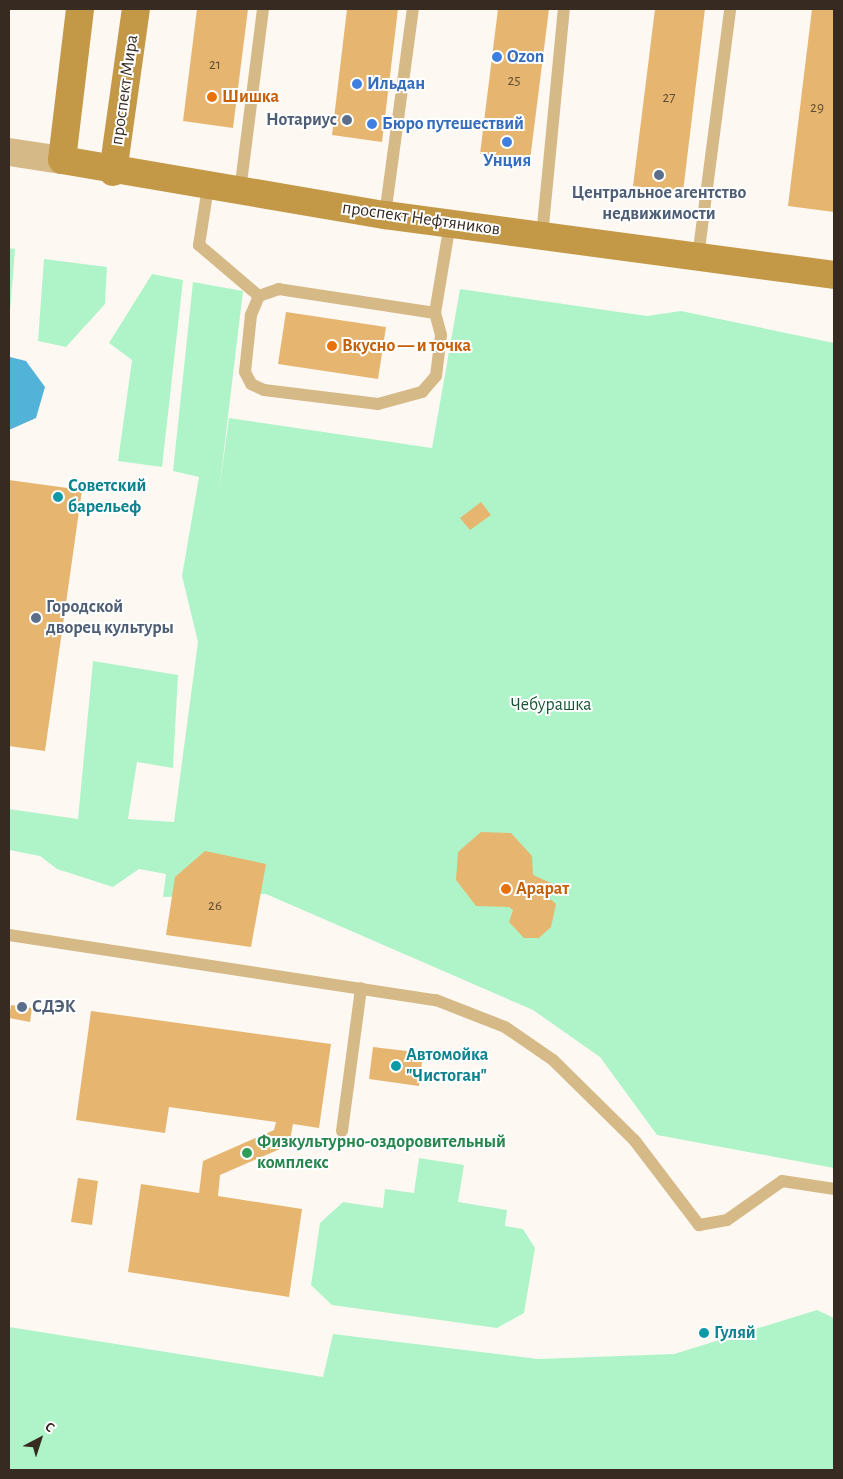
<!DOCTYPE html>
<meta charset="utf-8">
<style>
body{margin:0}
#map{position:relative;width:843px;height:1479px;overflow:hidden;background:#fef8f3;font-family:"Alegreya Sans",sans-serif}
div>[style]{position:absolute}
.green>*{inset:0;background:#aff4c8}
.water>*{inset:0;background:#53b2d7}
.building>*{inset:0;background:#e6b670}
.service>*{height:12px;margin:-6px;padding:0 6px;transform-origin:6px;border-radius:6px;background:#d5ba87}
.tertiary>*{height:28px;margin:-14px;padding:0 14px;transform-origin:14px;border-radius:14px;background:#d5ba87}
.secondary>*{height:28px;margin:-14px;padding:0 14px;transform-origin:14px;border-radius:14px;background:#c39947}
.dots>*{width:14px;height:14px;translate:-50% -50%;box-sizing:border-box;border:2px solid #fff;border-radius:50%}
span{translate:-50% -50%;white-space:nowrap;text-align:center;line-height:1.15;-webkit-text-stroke:4px #fff;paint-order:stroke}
.number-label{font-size:15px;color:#634d35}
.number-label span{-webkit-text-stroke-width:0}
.shop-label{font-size:18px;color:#366cbe;font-weight:700}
.left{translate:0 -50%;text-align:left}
.street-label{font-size:18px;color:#372a21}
.food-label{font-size:18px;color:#c56008;font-weight:700}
.service-label{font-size:18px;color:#4e5e75;font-weight:700}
.right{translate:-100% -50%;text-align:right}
.culture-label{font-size:18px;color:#0d838f;font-weight:700}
.park-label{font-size:18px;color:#1a5435}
.leisure-label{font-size:18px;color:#27864d;font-weight:700}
.frame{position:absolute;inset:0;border:10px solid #372a21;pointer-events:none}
.north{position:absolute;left:15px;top:1414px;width:50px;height:50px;-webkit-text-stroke:4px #fff;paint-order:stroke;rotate:40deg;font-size:14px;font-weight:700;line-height:20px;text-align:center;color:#372a21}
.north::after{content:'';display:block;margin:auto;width:18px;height:22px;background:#372a21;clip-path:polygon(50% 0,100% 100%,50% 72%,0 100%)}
</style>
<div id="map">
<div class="green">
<div style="clip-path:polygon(9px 248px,15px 249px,9px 326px)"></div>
<div style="clip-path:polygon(44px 259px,107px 267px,105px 304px,66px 347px,38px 341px)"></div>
<div style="clip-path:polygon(152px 274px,183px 280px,162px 467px,118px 461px,132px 360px,109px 343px)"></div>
<div style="clip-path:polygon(193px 282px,243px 291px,219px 492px,229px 418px,432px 448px,460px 289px,647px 316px,681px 311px,834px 343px,834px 1168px,657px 1135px,600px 1057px,533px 1010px,266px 894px,163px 897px,166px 874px,139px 869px,113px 887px,57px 869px,40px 856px,9px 850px,9px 809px,78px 819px,93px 661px,178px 675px,173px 768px,137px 762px,128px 819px,174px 822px,198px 642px,182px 576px,199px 477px,173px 471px)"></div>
<div style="clip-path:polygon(419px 1158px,464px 1165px,458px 1202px,507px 1210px,505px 1226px,523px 1229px,535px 1248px,524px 1313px,497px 1328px,332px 1305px,311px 1285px,320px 1223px,343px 1202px,383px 1208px,385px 1189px,414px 1193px)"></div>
<div style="clip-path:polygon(817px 1310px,834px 1318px,834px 1470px,9px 1470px,9px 1327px,323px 1377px,333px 1334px,538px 1359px,674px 1354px)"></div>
</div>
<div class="water">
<div style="clip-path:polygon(10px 357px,26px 361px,45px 387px,36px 418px,9px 430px)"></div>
</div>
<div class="building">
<div style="clip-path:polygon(197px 9px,248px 9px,233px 128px,183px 121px)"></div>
<div style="clip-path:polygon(347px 9px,398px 9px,382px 142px,332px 135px)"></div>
<div style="clip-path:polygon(498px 9px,549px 9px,530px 160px,480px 154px)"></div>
<div style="clip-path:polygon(655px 9px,705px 9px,683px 192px,633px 186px)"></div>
<div style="clip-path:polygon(812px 9px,834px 9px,834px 212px,788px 206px)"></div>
<div style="clip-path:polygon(286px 312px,386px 327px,378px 379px,278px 364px)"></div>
<div style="clip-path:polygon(9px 480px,82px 490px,45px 751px,9px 746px)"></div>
<div style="clip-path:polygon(481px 502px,491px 515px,470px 530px,460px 518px)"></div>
<div style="clip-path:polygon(481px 832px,511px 833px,532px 856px,533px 875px,551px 883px,547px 896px,556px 904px,551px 927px,539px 938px,524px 938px,509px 922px,513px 910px,509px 907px,476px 906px,456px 880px,458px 852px)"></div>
<div style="clip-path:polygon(205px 851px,266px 864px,251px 947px,166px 935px,175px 877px)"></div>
<div style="clip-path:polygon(11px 1005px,32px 1008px,30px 1022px,9px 1018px)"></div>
<div style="clip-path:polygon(91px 1011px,331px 1044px,319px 1128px,293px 1124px,289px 1145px,220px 1175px,218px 1196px,302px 1209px,289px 1297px,128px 1272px,141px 1184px,199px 1193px,203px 1161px,274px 1130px,276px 1122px,169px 1107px,165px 1133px,76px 1120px)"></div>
<div style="clip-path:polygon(373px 1047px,423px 1053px,419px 1086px,369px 1079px)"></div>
<div style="clip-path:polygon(78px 1178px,98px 1181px,92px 1225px,71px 1222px)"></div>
</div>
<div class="service">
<div style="left:208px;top:187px;width:59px;rotate:98.8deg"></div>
<div style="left:199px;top:245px;width:79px;rotate:40.4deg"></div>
<div style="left:240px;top:191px;width:183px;rotate:-82.8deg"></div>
<div style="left:385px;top:215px;width:208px;rotate:-82.3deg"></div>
<div style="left:542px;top:236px;width:228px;rotate:-84.5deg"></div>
<div style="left:698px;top:257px;width:250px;rotate:-82.6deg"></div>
<div style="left:435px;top:313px;width:158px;rotate:-171.3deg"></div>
<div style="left:279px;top:289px;width:21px;rotate:161deg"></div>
<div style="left:259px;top:296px;width:21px;rotate:113deg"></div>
<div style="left:251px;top:315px;width:57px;rotate:96deg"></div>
<div style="left:245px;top:372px;width:13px;rotate:63deg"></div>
<div style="left:251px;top:384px;width:14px;rotate:25deg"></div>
<div style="left:264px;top:390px;width:115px;rotate:7deg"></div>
<div style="left:378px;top:404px;width:46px;rotate:-15.3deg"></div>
<div style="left:422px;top:392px;width:21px;rotate:-49deg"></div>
<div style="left:436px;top:376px;width:41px;rotate:-83deg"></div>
<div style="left:441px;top:335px;width:23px;rotate:-105deg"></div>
<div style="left:435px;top:313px;width:91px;rotate:-80.5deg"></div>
<div style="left:9px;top:935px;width:432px;rotate:8.7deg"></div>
<div style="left:436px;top:1000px;width:74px;rotate:21.4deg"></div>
<div style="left:505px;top:1027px;width:58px;rotate:34.5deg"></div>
<div style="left:553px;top:1060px;width:115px;rotate:44.6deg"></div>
<div style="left:635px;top:1141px;width:106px;rotate:52.7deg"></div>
<div style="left:699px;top:1225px;width:28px;rotate:-10deg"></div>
<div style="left:727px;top:1220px;width:67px;rotate:-35.3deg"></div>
<div style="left:782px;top:1181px;width:53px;rotate:8.7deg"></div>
<div style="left:342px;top:1131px;width:144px;rotate:-82.4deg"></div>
</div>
<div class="tertiary">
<div style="left:9px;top:152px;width:54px;rotate:8.6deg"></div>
</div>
<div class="secondary">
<div style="left:80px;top:9px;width:152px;rotate:96.8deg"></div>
<div style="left:62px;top:160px;width:328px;rotate:9.7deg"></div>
<div style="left:385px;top:215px;width:453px;rotate:7.6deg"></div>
<div style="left:113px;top:172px;width:165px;rotate:-82deg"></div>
</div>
<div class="dots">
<div style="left:497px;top:57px;background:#3f7fe0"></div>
<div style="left:357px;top:84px;background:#3f7fe0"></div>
<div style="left:212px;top:97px;background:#e8710a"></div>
<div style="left:347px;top:120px;background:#5c6f8a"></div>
<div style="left:372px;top:124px;background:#3f7fe0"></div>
<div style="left:507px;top:142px;background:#3f7fe0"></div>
<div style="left:659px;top:175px;background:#5c6f8a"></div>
<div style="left:332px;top:346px;background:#e8710a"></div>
<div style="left:58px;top:497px;background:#0f9aa8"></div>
<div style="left:36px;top:618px;background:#5c6f8a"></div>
<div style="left:506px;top:889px;background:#e8710a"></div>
<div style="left:22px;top:1007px;background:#5c6f8a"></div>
<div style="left:396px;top:1066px;background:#0f9aa8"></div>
<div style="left:247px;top:1153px;background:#2e9e5b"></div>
<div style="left:704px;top:1333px;background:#0f9aa8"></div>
</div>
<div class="number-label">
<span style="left:215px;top:65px">21</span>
<span style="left:514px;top:81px">25</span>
<span style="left:669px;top:98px">27</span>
<span style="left:817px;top:108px">29</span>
<span style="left:215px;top:906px">26</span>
</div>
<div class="shop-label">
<span class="left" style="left:507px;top:57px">Ozon</span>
<span class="left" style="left:367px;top:84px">Ильдан</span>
<span class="left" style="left:382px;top:124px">Бюро путешествий</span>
<span style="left:507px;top:161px">Унция</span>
</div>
<div class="street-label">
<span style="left:125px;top:90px;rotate:-82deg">проспект Мира</span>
<span style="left:421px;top:219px;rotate:8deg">проспект Нефтяников</span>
</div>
<div class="food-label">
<span class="left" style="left:222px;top:97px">Шишка</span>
<span class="left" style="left:342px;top:346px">Вкусно — и точка</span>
<span class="left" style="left:516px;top:889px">Арарат</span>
</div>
<div class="service-label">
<span class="right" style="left:337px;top:120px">Нотариус</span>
<span style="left:659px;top:204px">Центральное агентство<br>недвижимости</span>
<span class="left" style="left:46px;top:618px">Городской<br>дворец культуры</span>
<span class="left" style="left:32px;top:1007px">СДЭК</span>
</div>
<div class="culture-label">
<span class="left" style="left:68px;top:497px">Советский<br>барельеф</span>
<span class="left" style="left:406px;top:1066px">Автомойка<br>"Чистоган"</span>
<span class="left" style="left:714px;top:1333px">Гуляй</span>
</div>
<div class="park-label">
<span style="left:551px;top:705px">Чебурашка</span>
</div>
<div class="leisure-label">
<span class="left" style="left:257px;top:1153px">Физкультурно-оздоровительный<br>комплекс</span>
</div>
<div class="frame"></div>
<div class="north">С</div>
</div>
